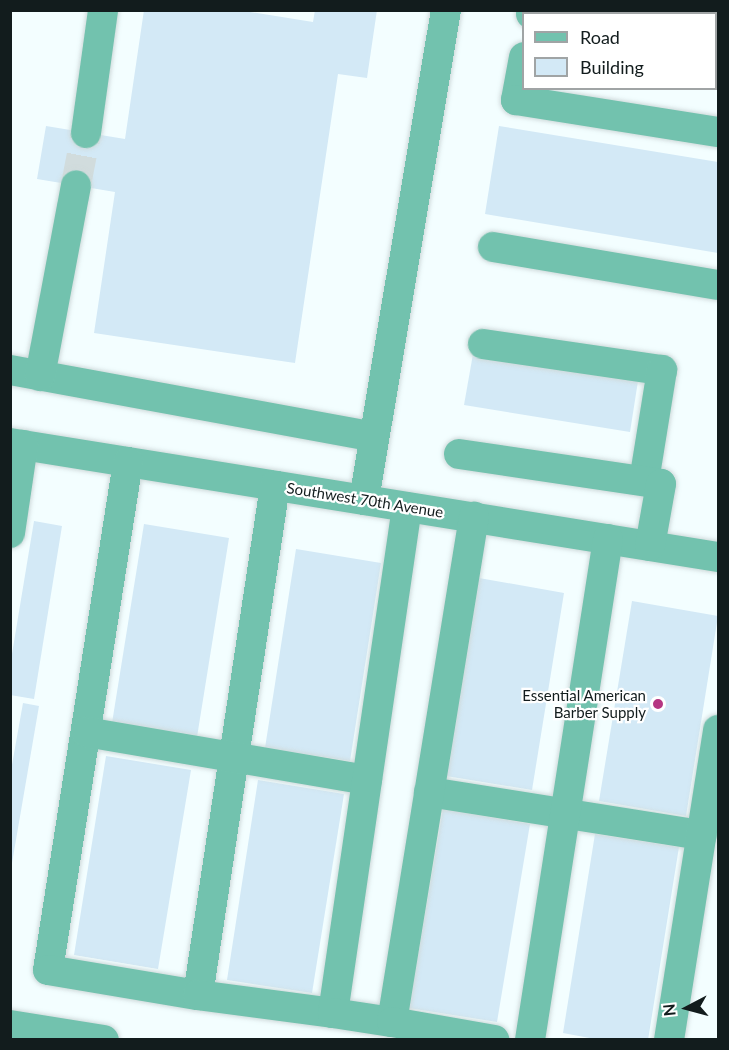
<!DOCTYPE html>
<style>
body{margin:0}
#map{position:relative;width:729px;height:1050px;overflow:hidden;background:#f3feff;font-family:Lato,sans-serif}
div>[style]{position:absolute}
.building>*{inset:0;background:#d3e9f6}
.minor-tunnel>*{height:30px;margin-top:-15px;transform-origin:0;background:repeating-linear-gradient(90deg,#d1dcdd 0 30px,transparent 0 45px)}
.roads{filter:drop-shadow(0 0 2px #cfdadb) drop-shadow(0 0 2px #cfdadb)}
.minor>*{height:30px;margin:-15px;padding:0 15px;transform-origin:15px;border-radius:15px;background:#72c2ae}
.dots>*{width:16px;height:16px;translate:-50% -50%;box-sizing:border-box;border:3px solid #fff;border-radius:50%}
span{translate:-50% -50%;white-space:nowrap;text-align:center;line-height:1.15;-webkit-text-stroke:4.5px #fff;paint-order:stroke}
.street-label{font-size:15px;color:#121c1d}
.poi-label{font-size:15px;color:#121c1d}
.right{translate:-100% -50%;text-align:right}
.frame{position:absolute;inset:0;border:12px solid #121c1d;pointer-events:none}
.legend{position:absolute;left:522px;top:12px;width:195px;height:78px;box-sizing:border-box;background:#fff;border:2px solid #a0a4a5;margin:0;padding:8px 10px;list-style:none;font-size:18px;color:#121c1d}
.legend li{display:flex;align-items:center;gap:12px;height:30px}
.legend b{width:30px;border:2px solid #a0a4a5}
.north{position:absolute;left:657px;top:978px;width:60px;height:60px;-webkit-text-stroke:4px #fff;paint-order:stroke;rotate:264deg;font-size:16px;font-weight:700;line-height:24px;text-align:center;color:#121c1d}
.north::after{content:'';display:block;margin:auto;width:21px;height:27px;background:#121c1d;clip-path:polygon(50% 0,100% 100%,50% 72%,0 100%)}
</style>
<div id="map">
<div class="building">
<div style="clip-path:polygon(144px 10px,238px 10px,313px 22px,315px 10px,377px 10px,367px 78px,338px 74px,295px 363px,94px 333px,115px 192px,37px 179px,46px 126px,125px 139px)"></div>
<div style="clip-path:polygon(716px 34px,718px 35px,718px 90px,716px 90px)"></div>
<div style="clip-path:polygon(499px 126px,718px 162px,718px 253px,485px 214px)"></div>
<div style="clip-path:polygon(473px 354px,638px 381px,630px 432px,464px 405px)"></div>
<div style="clip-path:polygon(34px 521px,62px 526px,34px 699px,10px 695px,10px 666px)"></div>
<div style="clip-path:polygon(144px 524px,229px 538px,197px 737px,112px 723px)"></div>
<div style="clip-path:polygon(296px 549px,381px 563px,350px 761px,265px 748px)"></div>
<div style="clip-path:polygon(479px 578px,564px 593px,532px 790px,446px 776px)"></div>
<div style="clip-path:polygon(632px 601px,718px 616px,686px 816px,599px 801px)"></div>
<div style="clip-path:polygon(23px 703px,39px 706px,12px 863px,10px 776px)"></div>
<div style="clip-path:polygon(106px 756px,191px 770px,158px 969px,74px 955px)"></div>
<div style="clip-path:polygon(258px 780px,344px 794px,312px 993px,227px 980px)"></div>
<div style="clip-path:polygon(443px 809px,530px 824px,497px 1022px,409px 1008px)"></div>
<div style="clip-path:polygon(595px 834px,679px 847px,648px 1040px,600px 1040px,563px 1033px)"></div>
</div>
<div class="minor-tunnel">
<div style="left:76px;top:185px;width:53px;rotate:-79.1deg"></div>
</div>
<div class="roads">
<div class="minor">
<div style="left:648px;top:10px;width:17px;rotate:13deg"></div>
<div style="left:531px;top:14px;width:4px;rotate:-76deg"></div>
<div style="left:716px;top:23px;width:2px"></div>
<div style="left:524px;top:57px;width:44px;rotate:100.5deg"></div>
<div style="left:516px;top:100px;width:205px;rotate:9deg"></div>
<div style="left:86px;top:133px;width:124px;rotate:-82.1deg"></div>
<div style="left:493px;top:247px;width:228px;rotate:9.6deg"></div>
<div style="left:483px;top:344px;width:181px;rotate:8.3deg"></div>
<div style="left:662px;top:370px;width:112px;rotate:99.2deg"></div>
<div style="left:10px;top:370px;width:370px;rotate:10.4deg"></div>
<div style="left:40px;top:376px;width:194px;rotate:-79.3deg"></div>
<div style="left:10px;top:443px;width:717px;rotate:9.15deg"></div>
<div style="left:459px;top:454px;width:204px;rotate:8.4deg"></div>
<div style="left:661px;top:484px;width:63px;rotate:100.1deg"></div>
<div style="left:128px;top:462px;width:514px;rotate:98.95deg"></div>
<div style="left:48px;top:970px;width:152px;rotate:9.5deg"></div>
<div style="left:198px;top:995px;width:515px;rotate:-81.4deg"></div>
<div style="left:364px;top:500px;width:497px;rotate:-80.5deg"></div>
<div style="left:10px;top:533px;width:89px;rotate:-81.6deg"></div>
<div style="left:86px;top:732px;width:285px;rotate:9.7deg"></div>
<div style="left:429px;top:792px;width:276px;rotate:9deg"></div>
<div style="left:198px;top:995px;width:136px;rotate:7.6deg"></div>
<div style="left:333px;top:1013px;width:511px;rotate:-81.68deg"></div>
<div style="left:333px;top:1013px;width:60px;rotate:8.7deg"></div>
<div style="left:392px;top:1022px;width:512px;rotate:-80.78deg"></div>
<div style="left:392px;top:1022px;width:104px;rotate:10deg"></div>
<div style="left:10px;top:1025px;width:95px;rotate:9.1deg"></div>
<div style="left:530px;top:1040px;width:507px;rotate:-81.15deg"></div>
<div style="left:669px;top:1040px;width:314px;rotate:-81deg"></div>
</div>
</div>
<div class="dots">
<div style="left:658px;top:704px;background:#b53682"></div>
</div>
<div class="street-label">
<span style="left:365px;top:500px;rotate:9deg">Southwest 70th Avenue</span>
</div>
<div class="poi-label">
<span class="right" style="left:646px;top:704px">Essential American<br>Barber Supply</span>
</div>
<div class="frame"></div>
<ul class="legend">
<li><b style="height:8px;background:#72c2ae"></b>Road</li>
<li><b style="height:16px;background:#d3e9f6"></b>Building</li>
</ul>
<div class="north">N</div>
</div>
